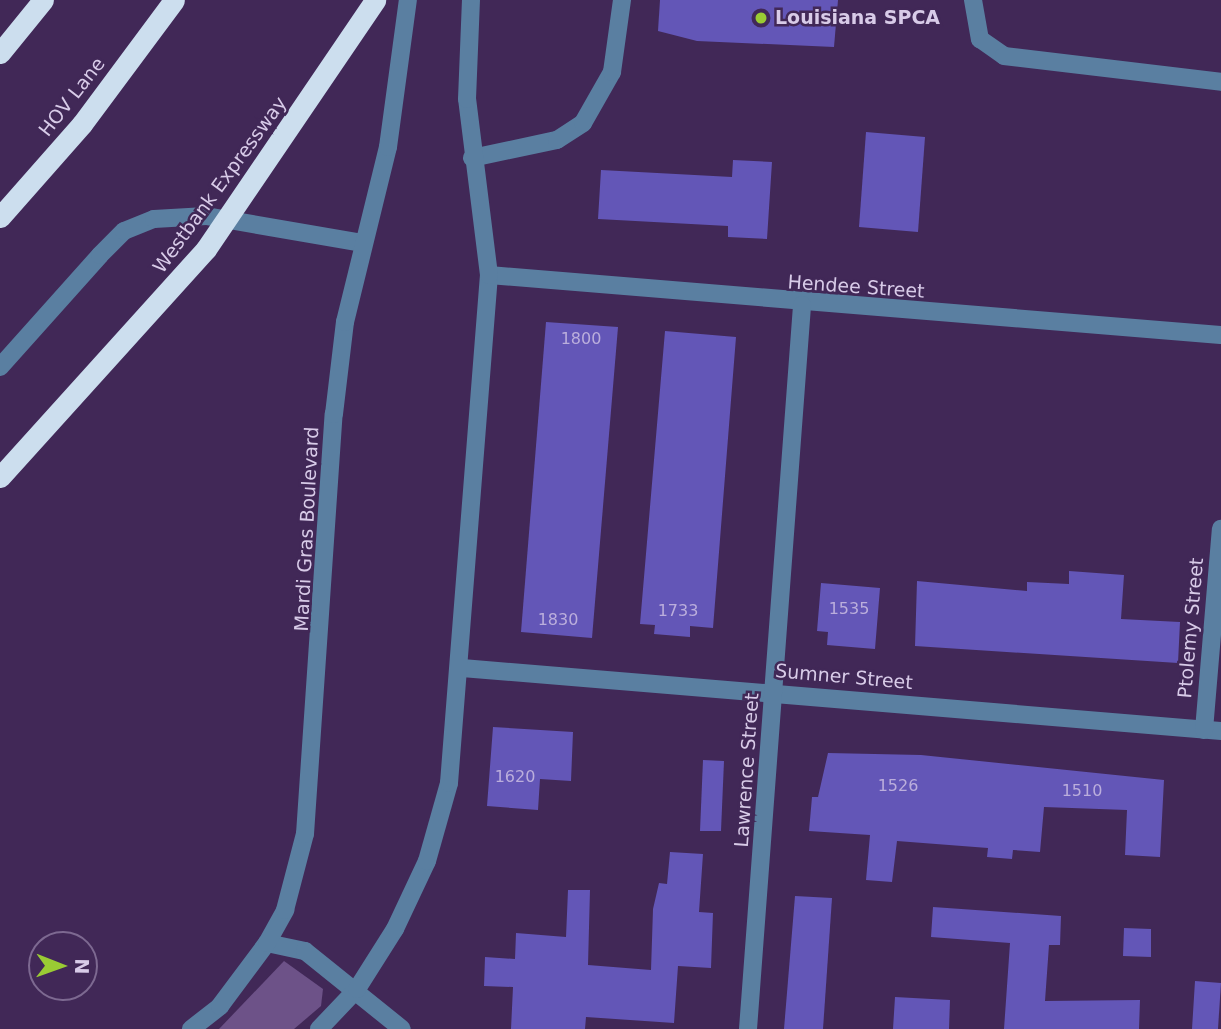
<!DOCTYPE html>
<style>
body{margin:0}
#map{position:relative;width:1221px;height:1029px;overflow:hidden;background:#412857;font-family:"DejaVu Sans",sans-serif}
div>[style]{position:absolute}
.green>*{inset:0;background:#6d5288}
.building>*{inset:0;background:#6356b7}
.minor>*{height:18px;margin:-9px;padding:0 9px;transform-origin:9px;border-radius:9px;background:#5a7fa1}
.highway>*{height:21px;margin:-10.5px;padding:0 10.5px;transform-origin:10.5px;border-radius:10.5px;background:#ccdeee}
.highway-bridge>*{height:21px;margin:-10.5px;padding:0 10.5px;transform-origin:10.5px;border-radius:10.5px;background:#ccdeee}
.dots>*{width:19px;height:19px;translate:-50% -50%;box-sizing:border-box;border:4px solid #412857;border-radius:50%}
span{translate:-50% -50%;white-space:nowrap;text-align:center;line-height:1.15;-webkit-text-stroke:5px #412857;paint-order:stroke}
.number-label{font-size:16px;color:#bbaedc}
.number-label span{-webkit-text-stroke-width:0}
.poi-label{font-size:19px;color:#d8cbe8;font-weight:700}
.left{translate:0 -50%;text-align:left}
.street-label{font-size:19px;color:#d8cbe8}
.north{position:absolute;left:28px;top:931px;width:70px;height:70px;box-sizing:border-box;background:#412857;border:2px solid #7d6991;border-radius:50%;rotate:91deg;font-size:19px;font-weight:700;line-height:28px;text-align:center;color:#d8cbe8}
.north::after{content:'';display:block;margin:auto;width:24px;height:32px;background:#9acb34;clip-path:polygon(50% 0,100% 100%,50% 72%,0 100%)}
</style>
<div id="map">
<div class="green">
<div style="clip-path:polygon(284px 961px,323px 989px,321px 1006px,294px 1029px,219px 1029px)"></div>
</div>
<div class="building">
<div style="clip-path:polygon(660px 0,838px 0,834px 47px,697px 41px,658px 31px)"></div>
<div style="clip-path:polygon(866px 132px,925px 137px,918px 232px,859px 227px)"></div>
<div style="clip-path:polygon(733px 160px,772px 162px,767px 239px,728px 237px,728px 226px,598px 219px,601px 170px,732px 177px)"></div>
<div style="clip-path:polygon(546px 322px,618px 327px,592px 638px,521px 632px)"></div>
<div style="clip-path:polygon(665px 331px,736px 337px,713px 628px,690px 626px,690px 637px,654px 634px,655px 625px,640px 624px)"></div>
<div style="clip-path:polygon(1069px 571px,1124px 575px,1121px 619px,1180px 622px,1178px 663px,915px 646px,917px 581px,1027px 591px,1027px 582px,1069px 584px)"></div>
<div style="clip-path:polygon(821px 583px,880px 588px,875px 649px,827px 645px,828px 632px,817px 631px)"></div>
<div style="clip-path:polygon(493px 727px,573px 732px,571px 781px,540px 779px,538px 810px,487px 806px)"></div>
<div style="clip-path:polygon(828px 753px,921px 755px,1164px 780px,1160px 857px,1125px 855px,1127px 810px,1044px 807px,1040px 852px,1013px 850px,1012px 859px,987px 857px,988px 848px,897px 841px,892px 882px,866px 880px,870px 835px,809px 831px,812px 797px,818px 797px)"></div>
<div style="clip-path:polygon(703px 760px,724px 761px,721px 831px,700px 831px)"></div>
<div style="clip-path:polygon(670px 852px,703px 854px,699px 912px,713px 913px,711px 968px,678px 966px,674px 1023px,586px 1017px,585px 1029px,511px 1029px,513px 987px,484px 986px,485px 957px,515px 959px,516px 933px,566px 937px,568px 890px,590px 890px,588px 965px,651px 970px,653px 909px,659px 883px,667px 884px)"></div>
<div style="clip-path:polygon(795px 896px,832px 898px,823px 1029px,784px 1029px)"></div>
<div style="clip-path:polygon(933px 907px,1061px 916px,1060px 945px,1049px 945px,1045px 1001px,1140px 1000px,1139px 1029px,1004px 1029px,1010px 943px,931px 937px)"></div>
<div style="clip-path:polygon(1124px 928px,1151px 929px,1151px 957px,1123px 956px)"></div>
<div style="clip-path:polygon(1195px 981px,1221px 983px,1218px 1029px,1192px 1029px)"></div>
<div style="clip-path:polygon(895px 997px,950px 1000px,949px 1029px,893px 1029px)"></div>
</div>
<div class="minor">
<div style="left:973px;top:0;width:40px;rotate:80deg"></div>
<div style="left:980px;top:39px;width:29px;rotate:35deg"></div>
<div style="left:1004px;top:56px;width:219px;rotate:6.8deg"></div>
<div style="left:472px;top:158px;width:87px;rotate:-12deg"></div>
<div style="left:557px;top:140px;width:31px;rotate:-33deg"></div>
<div style="left:583px;top:123px;width:59px;rotate:-60.4deg"></div>
<div style="left:612px;top:72px;width:73px;rotate:-82.1deg"></div>
<div style="left:489px;top:275px;width:734px;rotate:4.69deg"></div>
<div style="left:0;top:367px;width:150px;rotate:-48.2deg"></div>
<div style="left:100px;top:255px;width:34px;rotate:-45deg"></div>
<div style="left:124px;top:231px;width:32px;rotate:-22deg"></div>
<div style="left:154px;top:219px;width:52px;rotate:-3.3deg"></div>
<div style="left:206px;top:216px;width:158px;rotate:9.8deg"></div>
<div style="left:462px;top:668px;width:762px;rotate:4.74deg"></div>
<div style="left:1204px;top:730px;width:202px;rotate:-85.2deg"></div>
<div style="left:267px;top:943px;width:39px;rotate:12deg"></div>
<div style="left:305px;top:951px;width:124px;rotate:38.8deg"></div>
<div style="left:191px;top:1029px;width:37px;rotate:-38deg"></div>
<div style="left:220px;top:1006px;width:79px;rotate:-53.3deg"></div>
<div style="left:267px;top:943px;width:38px;rotate:-61deg"></div>
<div style="left:285px;top:910px;width:79px;rotate:-75.3deg"></div>
<div style="left:305px;top:834px;width:421px;rotate:-86.1deg"></div>
<div style="left:334px;top:414px;width:93px;rotate:-83.2deg"></div>
<div style="left:345px;top:322px;width:180px;rotate:-76.2deg"></div>
<div style="left:388px;top:147px;width:148px;rotate:-82.3deg"></div>
<div style="left:319px;top:1029px;width:55px;rotate:-46.5deg"></div>
<div style="left:357px;top:989px;width:71px;rotate:-57.7deg"></div>
<div style="left:395px;top:929px;width:75px;rotate:-64.8deg"></div>
<div style="left:427px;top:861px;width:81px;rotate:-74.2deg"></div>
<div style="left:449px;top:783px;width:510px;rotate:-85.5deg"></div>
<div style="left:489px;top:275px;width:177px;rotate:-97.1deg"></div>
<div style="left:467px;top:99px;width:99px;rotate:-87.7deg"></div>
<div style="left:748px;top:1029px;width:726px;rotate:-85.73deg"></div>
</div>
<div class="highway">
<div style="left:0;top:53px;width:68px;rotate:-50.9deg"></div>
<div style="left:0;top:217px;width:124px;rotate:-48.6deg"></div>
<div style="left:82px;top:124px;width:154px;rotate:-53.4deg"></div>
</div>
<div class="highway-bridge">
<div style="left:0;top:477px;width:307px;rotate:-47.9deg"></div>
<div style="left:206px;top:249px;width:301px;rotate:-55.8deg"></div>
</div>
<div class="dots">
<div style="left:761px;top:18px;background:#9acb34"></div>
</div>
<div class="number-label">
<span style="left:581px;top:339px">1800</span>
<span style="left:849px;top:609px">1535</span>
<span style="left:678px;top:611px">1733</span>
<span style="left:558px;top:620px">1830</span>
<span style="left:515px;top:777px">1620</span>
<span style="left:898px;top:786px">1526</span>
<span style="left:1082px;top:791px">1510</span>
</div>
<div class="poi-label">
<span class="left" style="left:775px;top:18px">Louisiana SPCA</span>
</div>
<div class="street-label">
<span style="left:72px;top:97px;rotate:-52deg">HOV Lane</span>
<span style="left:220px;top:185px;rotate:-54deg">Westbank Expressway</span>
<span style="left:856px;top:287px;rotate:4deg">Hendee Street</span>
<span style="left:307px;top:529px;rotate:-87deg">Mardi Gras Boulevard</span>
<span style="left:1191px;top:628px;rotate:-85deg">Ptolemy Street</span>
<span style="left:844px;top:677px;rotate:5deg">Sumner Street</span>
<span style="left:747px;top:770px;rotate:-86deg">Lawrence Street</span>
</div>
<div class="north">N</div>
</div>
